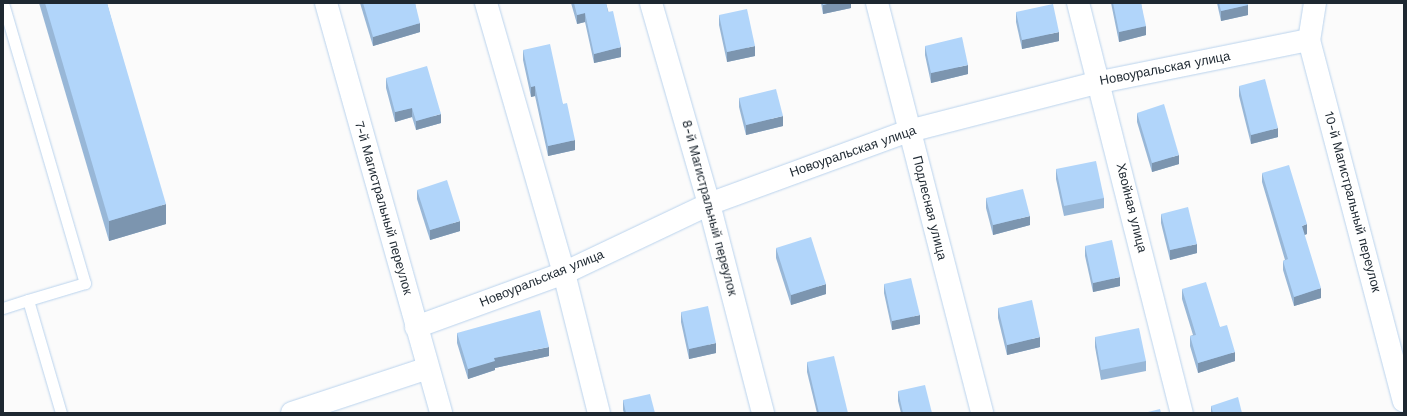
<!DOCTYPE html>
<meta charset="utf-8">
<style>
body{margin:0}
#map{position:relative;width:1407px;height:416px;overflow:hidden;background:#fbfbfb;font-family:"Work Sans",sans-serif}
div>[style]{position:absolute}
.roads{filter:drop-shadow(0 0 1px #bad3ed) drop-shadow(0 0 1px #bad3ed)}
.service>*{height:11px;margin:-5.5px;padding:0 5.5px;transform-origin:5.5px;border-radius:5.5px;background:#fff}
.minor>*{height:22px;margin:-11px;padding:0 11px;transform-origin:11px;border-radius:11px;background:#fff}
.wall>*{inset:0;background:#98b7d7}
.shaded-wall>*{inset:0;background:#7c95af}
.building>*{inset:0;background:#b1d5fa}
span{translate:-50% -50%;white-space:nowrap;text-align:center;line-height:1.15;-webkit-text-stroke:3px #fff;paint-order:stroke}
.street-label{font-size:13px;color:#1e2831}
.frame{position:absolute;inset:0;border:4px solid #1e2831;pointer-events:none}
</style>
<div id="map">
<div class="roads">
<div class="service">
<div style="left:3px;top:3px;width:292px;rotate:73.7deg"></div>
<div style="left:85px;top:283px;width:59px;rotate:163.4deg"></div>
<div style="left:3px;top:308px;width:26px;rotate:-18deg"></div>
<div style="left:28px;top:300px;width:118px;rotate:73.7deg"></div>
</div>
<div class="minor">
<div style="left:326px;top:3px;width:426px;rotate:74.3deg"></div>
<div style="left:486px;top:3px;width:281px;rotate:73.9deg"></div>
<div style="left:564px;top:273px;width:144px;rotate:76deg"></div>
<div style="left:651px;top:3px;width:209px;rotate:73.9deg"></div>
<div style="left:709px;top:204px;width:216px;rotate:75.5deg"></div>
<div style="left:877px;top:3px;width:423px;rotate:75.6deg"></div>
<div style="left:1078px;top:3px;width:423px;rotate:75.8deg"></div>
<div style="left:1315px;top:3px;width:37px;rotate:99deg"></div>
<div style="left:1309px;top:40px;width:373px;rotate:75.3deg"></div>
<div style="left:416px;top:327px;width:158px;rotate:-20deg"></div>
<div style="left:564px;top:273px;width:161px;rotate:-25.4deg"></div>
<div style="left:709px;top:204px;width:213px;rotate:-20.1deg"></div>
<div style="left:909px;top:131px;width:197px;rotate:-14.4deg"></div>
<div style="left:1100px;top:82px;width:213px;rotate:-11.4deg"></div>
<div style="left:292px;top:413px;width:143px;rotate:-18.3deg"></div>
</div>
</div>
<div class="wall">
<div style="clip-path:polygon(39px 3px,107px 3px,166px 224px,109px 241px)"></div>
<div style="clip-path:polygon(360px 3px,415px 3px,420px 32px,373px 46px)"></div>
<div style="clip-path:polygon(571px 3px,606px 3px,621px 57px,594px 63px,585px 22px,577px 24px)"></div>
<div style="clip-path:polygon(821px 3px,851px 3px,851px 8px,823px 14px)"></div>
<div style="clip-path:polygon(1111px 3px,1141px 3px,1146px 35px,1119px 42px)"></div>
<div style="clip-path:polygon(1217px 3px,1248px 3px,1248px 15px,1221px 21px)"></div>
<div style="clip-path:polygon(1016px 12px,1059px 41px,1022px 49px,1016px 22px)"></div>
<div style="clip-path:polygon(719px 15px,755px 56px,727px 62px,719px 25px)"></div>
<div style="clip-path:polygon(925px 46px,968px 74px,931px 83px,925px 55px)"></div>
<div style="clip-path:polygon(523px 50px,563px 104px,575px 150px,548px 156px,535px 96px,531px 97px,523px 60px)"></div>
<div style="clip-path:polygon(386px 78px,441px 123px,416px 130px,412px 117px,395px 122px,386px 88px)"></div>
<div style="clip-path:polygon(1239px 86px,1278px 137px,1251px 144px,1239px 96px)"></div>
<div style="clip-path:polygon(739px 98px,783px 126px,746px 135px,739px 107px)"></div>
<div style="clip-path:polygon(1137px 113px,1179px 164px,1152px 172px,1137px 122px)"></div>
<div style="clip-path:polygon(1056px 169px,1104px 198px,1104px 208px,1064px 216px,1056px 179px)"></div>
<div style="clip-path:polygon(1262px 173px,1307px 234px,1304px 235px,1321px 298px,1294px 306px,1283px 270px,1283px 261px,1285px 260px,1262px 182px)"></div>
<div style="clip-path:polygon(417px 190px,460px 231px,430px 240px,417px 199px)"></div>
<div style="clip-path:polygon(986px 198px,1030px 225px,993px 235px,986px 208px)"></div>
<div style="clip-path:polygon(1161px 214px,1197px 253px,1170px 260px,1161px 223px)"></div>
<div style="clip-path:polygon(1085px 246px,1120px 286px,1093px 292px,1085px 256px)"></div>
<div style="clip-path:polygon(776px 248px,826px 294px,791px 305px,776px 258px)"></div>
<div style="clip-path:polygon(884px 284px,920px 324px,892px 330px,884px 293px)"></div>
<div style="clip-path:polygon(1182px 289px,1220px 327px,1235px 361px,1198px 373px,1190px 346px,1190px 336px,1193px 335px,1182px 299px)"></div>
<div style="clip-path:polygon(998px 308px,1040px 347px,1007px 355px,998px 318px)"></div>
<div style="clip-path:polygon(681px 312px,716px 353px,689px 359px,681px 322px)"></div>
<div style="clip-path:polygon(457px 333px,549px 356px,495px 368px,495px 370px,468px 379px,457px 343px)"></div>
<div style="clip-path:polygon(1095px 337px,1146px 361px,1146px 371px,1101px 380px,1095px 347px)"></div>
<div style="clip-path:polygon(807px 362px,848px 413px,817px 413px,807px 372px)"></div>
<div style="clip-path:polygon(898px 391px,932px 413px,901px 413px,898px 401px)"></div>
<div style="clip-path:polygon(623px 400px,655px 413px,624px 413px,623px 410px)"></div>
<div style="clip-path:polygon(1211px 406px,1242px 413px,1211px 413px)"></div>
</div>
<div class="shaded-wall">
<div style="clip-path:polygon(831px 3px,851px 3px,851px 8px,823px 14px,823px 5px)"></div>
<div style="clip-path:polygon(1248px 5px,1248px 15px,1221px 21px,1221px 11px)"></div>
<div style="clip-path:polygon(585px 13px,585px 22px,577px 24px,577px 15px)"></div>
<div style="clip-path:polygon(420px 23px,420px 32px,373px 46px,373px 37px)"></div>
<div style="clip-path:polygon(1146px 26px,1146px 35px,1119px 42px,1119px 32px)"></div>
<div style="clip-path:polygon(1059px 32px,1059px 41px,1022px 49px,1022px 40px)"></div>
<div style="clip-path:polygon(755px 46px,755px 56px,727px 62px,727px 52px)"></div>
<div style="clip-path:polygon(621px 47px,621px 57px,594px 63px,594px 54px)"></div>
<div style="clip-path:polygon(968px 65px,968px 74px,931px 83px,931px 73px)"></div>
<div style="clip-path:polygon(535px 86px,535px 96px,531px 97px,531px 87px)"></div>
<div style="clip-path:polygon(412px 108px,412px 117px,395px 122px,395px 112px)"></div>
<div style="clip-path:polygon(441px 114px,441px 123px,416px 130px,416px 121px)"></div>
<div style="clip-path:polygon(783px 116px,783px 126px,746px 135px,746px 125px)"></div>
<div style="clip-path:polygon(1278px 128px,1278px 137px,1251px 144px,1251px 135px)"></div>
<div style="clip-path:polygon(575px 140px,575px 150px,548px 156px,548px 146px)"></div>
<div style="clip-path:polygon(1179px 155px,1179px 164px,1152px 172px,1152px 163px)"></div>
<div style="clip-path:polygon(166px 204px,166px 224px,109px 241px,109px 221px)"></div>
<div style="clip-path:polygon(1030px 216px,1030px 225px,993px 235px,993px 225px)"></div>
<div style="clip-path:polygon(460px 221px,460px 231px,430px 240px,430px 230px)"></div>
<div style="clip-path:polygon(1307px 224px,1307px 234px,1302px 236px,1302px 226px)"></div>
<div style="clip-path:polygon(1197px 244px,1197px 253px,1170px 260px,1170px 250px)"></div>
<div style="clip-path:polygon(1120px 277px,1120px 286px,1093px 292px,1093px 283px)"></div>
<div style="clip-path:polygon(826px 284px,826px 294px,791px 305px,791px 295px)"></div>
<div style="clip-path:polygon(1321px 288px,1321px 298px,1294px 306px,1294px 297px)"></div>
<div style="clip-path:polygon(920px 315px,920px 324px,892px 330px,892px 321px)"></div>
<div style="clip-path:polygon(1040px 337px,1040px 347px,1007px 355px,1007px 345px)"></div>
<div style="clip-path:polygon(716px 343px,716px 353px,689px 359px,689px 349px)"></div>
<div style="clip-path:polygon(549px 347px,549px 356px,495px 368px,495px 370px,468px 379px,468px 369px,494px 358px)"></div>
<div style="clip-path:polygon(1235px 352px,1235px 361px,1198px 373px,1198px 363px)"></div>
</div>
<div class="building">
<div style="clip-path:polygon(45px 3px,107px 3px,166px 204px,109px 221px)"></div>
<div style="clip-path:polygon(363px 3px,415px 3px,420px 23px,373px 37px)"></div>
<div style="clip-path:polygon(574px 3px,606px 3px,608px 12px,613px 11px,621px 47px,594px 54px,585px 13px,577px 15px)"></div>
<div style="clip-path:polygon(823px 3px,831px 3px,823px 5px)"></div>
<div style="clip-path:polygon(1113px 3px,1141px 3px,1146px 26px,1119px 32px)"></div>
<div style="clip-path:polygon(1219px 3px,1248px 3px,1248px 5px,1221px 11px)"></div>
<div style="clip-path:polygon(1053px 4px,1059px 32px,1022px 40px,1016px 12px)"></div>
<div style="clip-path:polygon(747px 9px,755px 46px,727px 52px,719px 15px)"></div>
<div style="clip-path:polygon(962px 37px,968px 65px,931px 73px,925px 46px)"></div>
<div style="clip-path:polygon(550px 44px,563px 104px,567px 103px,575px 140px,548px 146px,535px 86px,531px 87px,523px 50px)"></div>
<div style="clip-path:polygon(427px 66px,441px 114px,416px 121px,412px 108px,395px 112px,386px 78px)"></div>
<div style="clip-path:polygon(1265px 79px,1278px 128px,1251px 135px,1239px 86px)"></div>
<div style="clip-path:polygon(776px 89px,783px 116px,746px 125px,739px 98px)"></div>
<div style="clip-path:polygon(1164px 104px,1179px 155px,1152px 163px,1137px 113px)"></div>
<div style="clip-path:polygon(1096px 161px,1104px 198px,1064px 206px,1056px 169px)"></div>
<div style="clip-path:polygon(1289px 165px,1307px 224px,1302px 226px,1321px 288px,1294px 297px,1283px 261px,1288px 259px,1262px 173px)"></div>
<div style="clip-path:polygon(447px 180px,460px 221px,430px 230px,417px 190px)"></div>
<div style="clip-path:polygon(1023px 189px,1030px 216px,993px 225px,986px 198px)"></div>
<div style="clip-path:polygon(1188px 207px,1197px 244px,1170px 250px,1161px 214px)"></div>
<div style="clip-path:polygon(811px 237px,826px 284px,791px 295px,776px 248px)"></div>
<div style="clip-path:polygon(1112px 240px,1120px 277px,1093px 283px,1085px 246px)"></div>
<div style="clip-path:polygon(911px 278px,920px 315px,892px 321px,884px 284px)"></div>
<div style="clip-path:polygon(1206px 282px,1220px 327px,1227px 325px,1235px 352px,1198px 363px,1190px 336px,1196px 335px,1182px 289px)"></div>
<div style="clip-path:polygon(1032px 300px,1040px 337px,1007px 345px,998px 308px)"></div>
<div style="clip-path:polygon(708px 306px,716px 343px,689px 349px,681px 312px)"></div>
<div style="clip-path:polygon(540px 310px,549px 347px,494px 358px,495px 361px,468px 369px,457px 333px)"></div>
<div style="clip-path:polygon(1139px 328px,1146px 361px,1101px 370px,1095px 337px)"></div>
<div style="clip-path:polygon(834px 356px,848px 413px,819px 413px,807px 362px)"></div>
<div style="clip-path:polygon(925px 385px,932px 413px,903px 413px,898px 391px)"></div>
<div style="clip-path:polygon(650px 394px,655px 413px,626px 413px,623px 400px)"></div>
<div style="clip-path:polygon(1238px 397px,1242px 413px,1213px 413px,1211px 406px)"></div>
<div style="clip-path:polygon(1160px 409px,1161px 413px,1144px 413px)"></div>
</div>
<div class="street-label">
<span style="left:1165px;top:69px;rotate:-11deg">Новоуральская улица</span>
<span style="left:853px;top:152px;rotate:-19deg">Новоуральская улица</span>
<span style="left:1352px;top:202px;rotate:75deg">10-й Магистральный переулок</span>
<span style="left:383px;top:208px;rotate:74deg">7-й Магистральный переулок</span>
<span style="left:709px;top:208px;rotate:75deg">8-й Магистральный переулок</span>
<span style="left:929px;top:208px;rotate:76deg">Подлесная улица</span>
<span style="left:1131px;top:208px;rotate:76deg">Хвойная улица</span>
<span style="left:542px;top:279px;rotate:-22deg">Новоуральская улица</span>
</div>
<div class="frame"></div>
</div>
